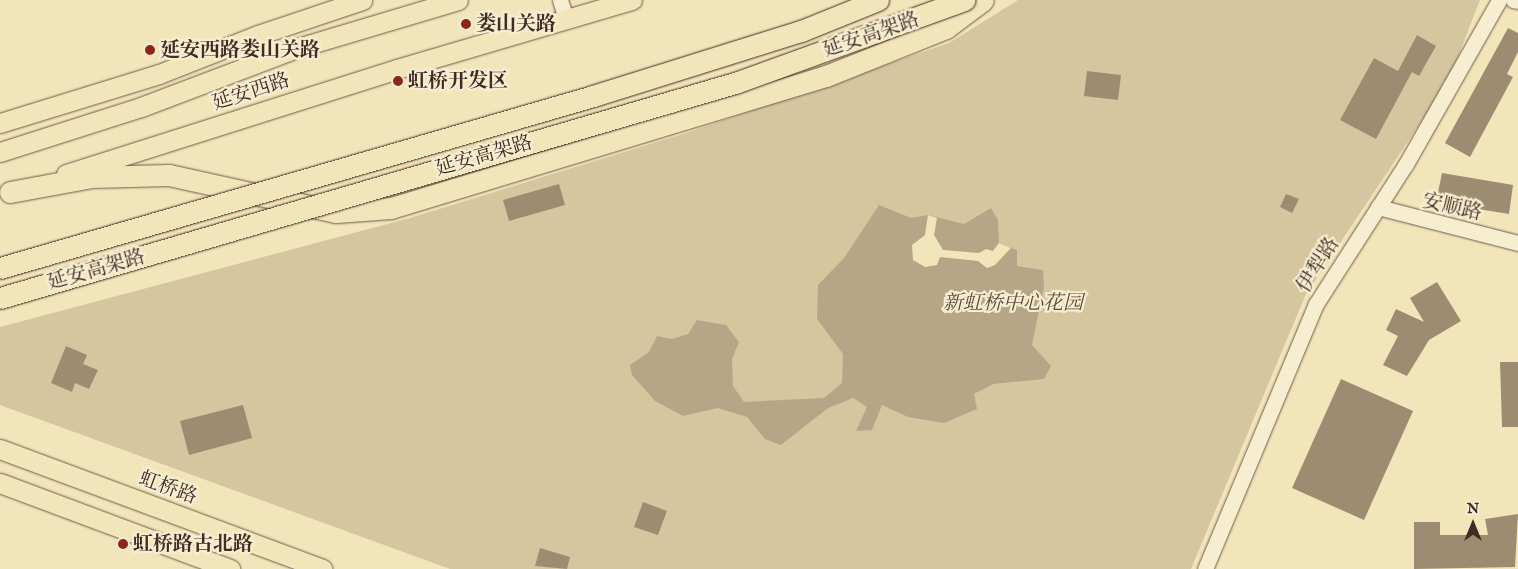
<!DOCTYPE html>
<meta charset="utf-8">
<style>
body{margin:0}
#map{position:relative;width:1518px;height:569px;overflow:hidden;background:#f3e5ba;font-family:"IM FELL English","Noto Serif SC",serif}
div>[style]{position:absolute}
.green>*{inset:0;background:#d5c6a0}
.water>*{inset:0;background:#b6a687}
.pier>*{inset:0;background:#f3e5ba}
.building>*{inset:0;background:#9e8c72}
.roads{filter:drop-shadow(0 0 1px #6e5a4a) drop-shadow(0 0 1px #6e5a4a)}
.minor>*{height:15px;margin:-7.5px;padding:0 7.5px;transform-origin:7.5px;border-radius:7.5px;background:#f7eed2}
.major>*{height:19px;margin:-9.5px;padding:0 9.5px;transform-origin:9.5px;border-radius:9.5px;background:#f3e5ba}
.highway>*{height:21px;margin:-10.5px;padding:0 10.5px;transform-origin:10.5px;border-radius:10.5px;background:#f3e5ba}
.bridges{filter:drop-shadow(0 0 1px #412c24) drop-shadow(0 0 1px #412c24)}
.highway-bridge>*{height:21px;margin:-10.5px;padding:0 10.5px;transform-origin:10.5px;border-radius:10.5px;background:#f3e5ba}
.dots>*{width:14px;height:14px;translate:-50% -50%;box-sizing:border-box;border:2px solid #f7eed2;border-radius:50%}
span{translate:-50% -50%;white-space:nowrap;text-align:center;line-height:1.15;-webkit-text-stroke:4.5px #f7eed2;paint-order:stroke}
.poi-label{font-size:20px;color:#412c24;font-weight:700}
.left{translate:0 -50%;text-align:left}
.street-label{font-size:20px;color:#412c24}
.park-label{font-size:20px;color:#5f4b3d;font-style:italic}
.north{position:absolute;left:1448px;top:499px;width:50px;height:50px;-webkit-text-stroke:4px #f7eed2;paint-order:stroke;rotate:0deg;font-size:14px;font-weight:700;line-height:20px;text-align:center;color:#412c24}
.north::after{content:'';display:block;margin:auto;width:18px;height:22px;background:#412c24;clip-path:polygon(50% 0,100% 100%,50% 72%,0 100%)}
</style>
<div id="map">
<div class="green">
<div style="clip-path:polygon(1018px 0,1480px 0,1449px 80px,1306px 294px,1191px 569px,450px 569px,0 405px,0 327px,410px 218px,686px 133px,949px 43px)"></div>
</div>
<div class="water">
<div style="clip-path:polygon(879px 205px,911px 218px,928px 215px,964px 224px,991px 208px,998px 220px,999px 243px,1017px 250px,1017px 266px,1043px 270px,1044px 286px,1032px 345px,1051px 366px,1044px 379px,993px 384px,974px 394px,977px 409px,944px 423px,908px 417px,882px 405px,872px 430px,856px 431px,867px 407px,853px 398px,828px 408px,781px 445px,765px 439px,747px 417px,718px 408px,683px 416px,655px 401px,632px 375px,630px 365px,649px 352px,657px 336px,672px 339px,688px 334px,697px 320px,726px 325px,739px 342px,732px 359px,733px 386px,744px 402px,824px 398px,842px 383px,843px 354px,817px 319px,818px 285px,844px 258px)"></div>
</div>
<div class="pier">
<div style="clip-path:polygon(928px 215px,937px 218px,934px 235px,943px 250px,979px 253px,986px 249px,993px 251px,999px 243px,1011px 248px,995px 265px,987px 268px,978px 261px,940px 257px,937px 265px,925px 267px,913px 260px,912px 245px,925px 235px)"></div>
</div>
<div class="building">
<div style="clip-path:polygon(1508px 28px,1518px 33px,1518px 52px,1507px 74px,1513px 77px,1470px 157px,1445px 143px)"></div>
<div style="clip-path:polygon(1417px 35px,1436px 46px,1419px 76px,1412px 72px,1376px 139px,1340px 120px,1374px 58px,1398px 71px)"></div>
<div style="clip-path:polygon(1087px 71px,1121px 75px,1118px 100px,1084px 96px)"></div>
<div style="clip-path:polygon(1442px 173px,1513px 185px,1509px 214px,1436px 202px)"></div>
<div style="clip-path:polygon(559px 184px,565px 205px,509px 221px,503px 200px)"></div>
<div style="clip-path:polygon(1286px 194px,1299px 199px,1292px 213px,1280px 207px)"></div>
<div style="clip-path:polygon(1437px 282px,1461px 321px,1429px 340px,1407px 376px,1383px 365px,1398px 336px,1386px 330px,1396px 309px,1424px 322px,1410px 298px)"></div>
<div style="clip-path:polygon(66px 346px,87px 355px,83px 364px,98px 370px,89px 389px,75px 383px,72px 392px,51px 383px)"></div>
<div style="clip-path:polygon(1500px 362px,1518px 362px,1518px 427px,1502px 427px)"></div>
<div style="clip-path:polygon(1341px 379px,1413px 411px,1364px 520px,1292px 488px)"></div>
<div style="clip-path:polygon(243px 405px,252px 438px,189px 455px,180px 421px)"></div>
<div style="clip-path:polygon(643px 502px,667px 511px,658px 535px,634px 527px)"></div>
<div style="clip-path:polygon(1518px 514px,1515px 567px,1414px 569px,1414px 522px,1440px 522px,1440px 535px,1488px 535px,1485px 519px)"></div>
<div style="clip-path:polygon(540px 548px,570px 557px,567px 569px,535px 566px)"></div>
</div>
<div class="roads">
<div class="minor">
<div style="left:560px;top:0;width:20px;rotate:72deg"></div>
<div style="left:1513px;top:0;width:5px;rotate:11deg"></div>
<div style="left:1378px;top:207px;width:145px;rotate:14.4deg"></div>
<div style="left:1205px;top:569px;width:287px;rotate:-67.3deg"></div>
<div style="left:1316px;top:304px;width:166px;rotate:-57.3deg"></div>
<div style="left:1406px;top:164px;width:189px;rotate:-60.4deg"></div>
</div>
<div class="major">
<div style="left:0;top:123px;width:166px;rotate:-17.1deg"></div>
<div style="left:159px;top:74px;width:106px;rotate:-21.5deg"></div>
<div style="left:258px;top:35px;width:110px;rotate:-18.6deg"></div>
<div style="left:0;top:152px;width:148px;rotate:-17.7deg"></div>
<div style="left:141px;top:107px;width:164px;rotate:-20.8deg"></div>
<div style="left:294px;top:49px;width:171px;rotate:-16.6deg"></div>
<div style="left:66px;top:174px;width:347px;rotate:-17.6deg"></div>
<div style="left:397px;top:69px;width:245px;rotate:-16.4deg"></div>
<div style="left:0;top:449px;width:344px;rotate:20.4deg"></div>
<div style="left:0;top:483px;width:246px;rotate:20.5deg"></div>
</div>
<div class="highway">
<div style="left:10px;top:192px;width:82px;rotate:-10.5deg"></div>
<div style="left:91px;top:177px;width:78px;rotate:-1.5deg"></div>
<div style="left:169px;top:175px;width:171px;rotate:12.5deg"></div>
<div style="left:336px;top:212px;width:55px;rotate:-4.2deg"></div>
<div style="left:391px;top:208px;width:455px;rotate:-16.9deg"></div>
<div style="left:826px;top:76px;width:129px;rotate:-21.8deg"></div>
<div style="left:946px;top:28px;width:46px;rotate:-37.1deg"></div>
</div>
</div>
<div class="bridges">
<div class="highway-bridge">
<div style="left:0;top:268px;width:617px;rotate:-16.17deg"></div>
<div style="left:593px;top:96px;width:218px;rotate:-17.4deg"></div>
<div style="left:801px;top:31px;width:83px;rotate:-21.9deg"></div>
<div style="left:0;top:298px;width:766px;rotate:-16.31deg"></div>
<div style="left:735px;top:83px;width:244px;rotate:-19.9deg"></div>
</div>
</div>
<div class="dots">
<div style="left:466px;top:24px;background:#8f2418"></div>
<div style="left:150px;top:50px;background:#8f2418"></div>
<div style="left:398px;top:81px;background:#8f2418"></div>
<div style="left:123px;top:544px;background:#8f2418"></div>
</div>
<div class="poi-label">
<span class="left" style="left:476px;top:24px">娄山关路</span>
<span class="left" style="left:160px;top:50px">延安西路娄山关路</span>
<span class="left" style="left:408px;top:81px">虹桥开发区</span>
<span class="left" style="left:133px;top:544px">虹桥路古北路</span>
</div>
<div class="street-label">
<span style="left:871px;top:35px;rotate:-19deg">延安高架路</span>
<span style="left:251px;top:92px;rotate:-18deg">延安西路</span>
<span style="left:484px;top:156px;rotate:-16deg">延安高架路</span>
<span style="left:1452px;top:207px;rotate:13deg">安顺路</span>
<span style="left:1318px;top:265px;rotate:-58deg">伊犁路</span>
<span style="left:96px;top:270px;rotate:-16deg">延安高架路</span>
<span style="left:168px;top:488px;rotate:20deg">虹桥路</span>
</div>
<div class="park-label">
<span style="left:1013px;top:303px">新虹桥中心花园</span>
</div>
<div class="north">N</div>
</div>
